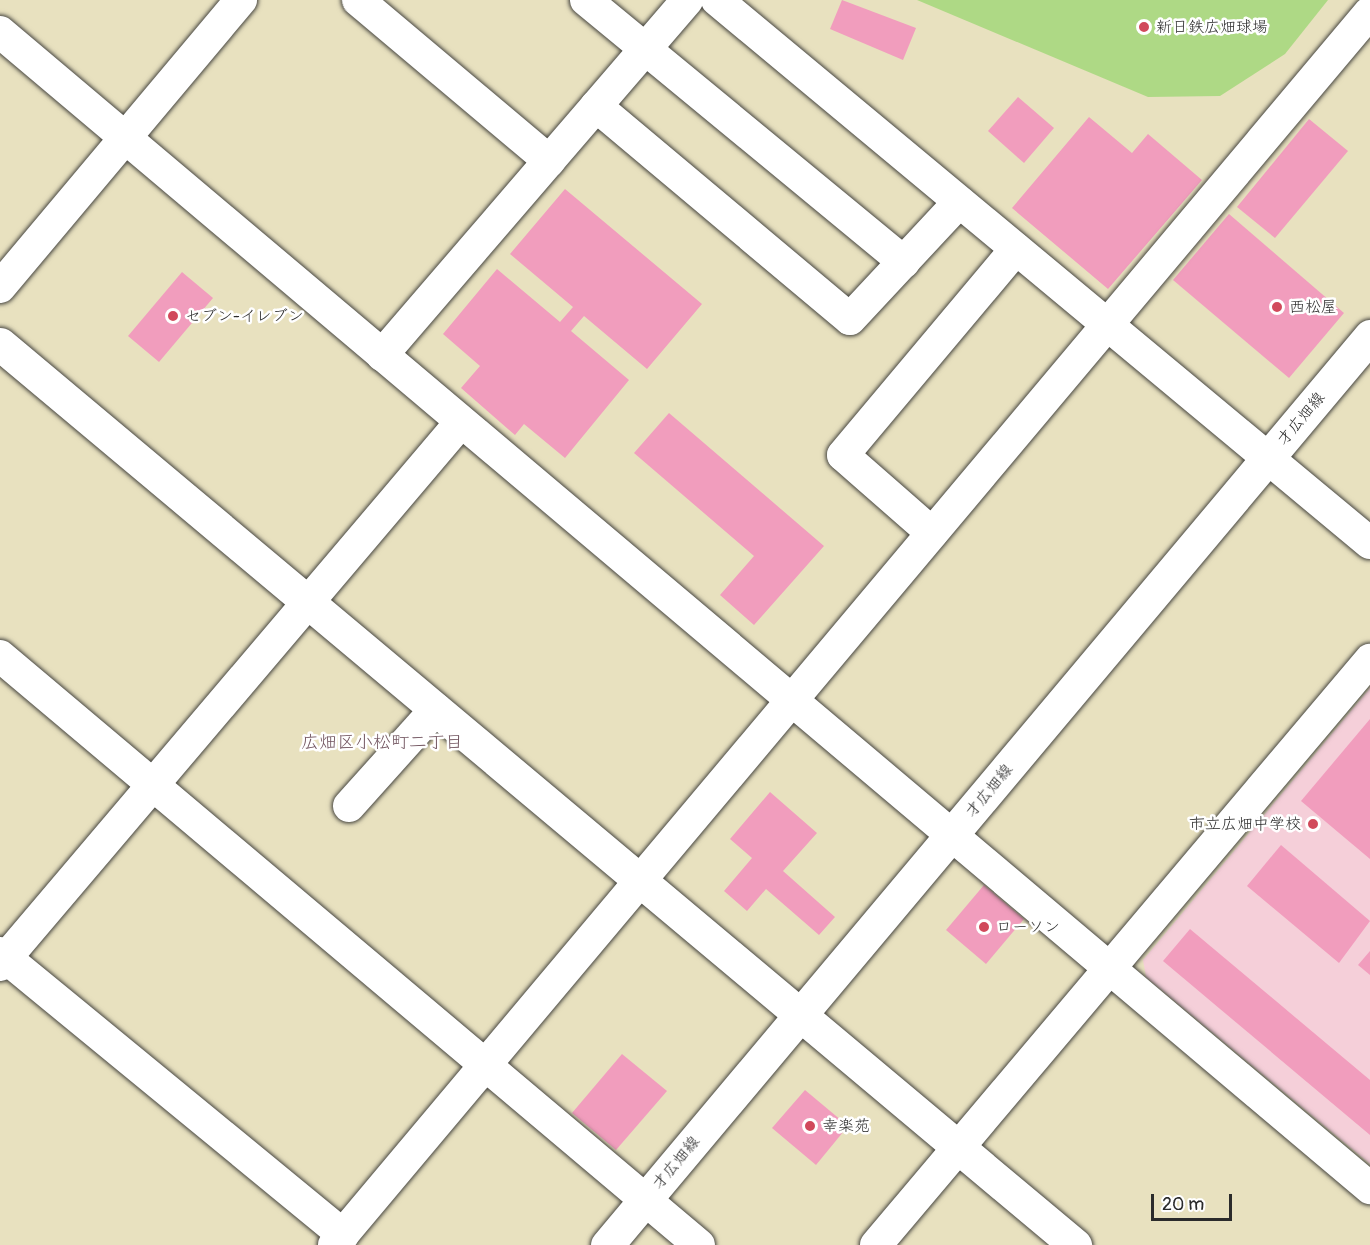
<!DOCTYPE html>
<meta charset="utf-8">
<style>
body{margin:0}
#map{position:relative;width:1370px;height:1245px;overflow:hidden;background:#e8e1bf;font-family:Pangolin,"Klee One",sans-serif}
div>[style]{position:absolute}
.built>*{inset:0;background:#f5cfd9}
.green>*{inset:0;background:#aed985}
.building>*{inset:0;background:#f19dbd}
.roads{filter:drop-shadow(0 0 2px #474641) drop-shadow(0 0 2px #474641)}
.minor>*{height:32px;margin:-16px;padding:0 16px;transform-origin:16px;border-radius:16px;background:#fff}
.tertiary>*{height:33px;margin:-16.5px;padding:0 16.5px;transform-origin:16.5px;border-radius:16.5px;background:#fff}
.secondary>*{height:33px;margin:-16.5px;padding:0 16.5px;transform-origin:16.5px;border-radius:16.5px;background:#fff}
.dots>*{width:16px;height:16px;translate:-50% -50%;box-sizing:border-box;border:3px solid #fff;border-radius:50%}
span{translate:-50% -50%;white-space:nowrap;text-align:center;line-height:1.15;-webkit-text-stroke:5px #fff;paint-order:stroke}
.poi-label{font-size:16px;color:#2b2b2b}
.left{translate:0 -50%;text-align:left}
.right{translate:-100% -50%;text-align:right}
.street-label{font-size:16px;color:#2b2b2b}
.neighbourhood-label{font-size:18px;color:#70535e}
.scale{position:absolute;left:1151px;top:1194px;width:81px;height:27px;box-sizing:border-box;border:3px solid #2b2b2b;border-top:0;padding-left:8px;font-size:18px;line-height:21px;white-space:nowrap;color:#2b2b2b;-webkit-text-stroke:4px #fff;paint-order:stroke}
</style>
<div id="map">
<div class="built">
<div style="clip-path:polygon(1370px 688px,1370px 1164px,1146px 977px,1143px 960px)"></div>
</div>
<div class="green">
<div style="clip-path:polygon(917px 0,1328px 0,1285px 54px,1220px 96px,1148px 97px)"></div>
</div>
<div class="building">
<div style="clip-path:polygon(842px 0,916px 28px,903px 60px,830px 29px)"></div>
<div style="clip-path:polygon(1018px 97px,1054px 128px,1024px 163px,988px 131px)"></div>
<div style="clip-path:polygon(1089px 117px,1132px 153px,1148px 134px,1202px 180px,1108px 289px,1012px 208px)"></div>
<div style="clip-path:polygon(1309px 119px,1348px 151px,1275px 238px,1237px 207px)"></div>
<div style="clip-path:polygon(565px 189px,702px 304px,647px 369px,584px 316px,571px 331px,629px 380px,565px 458px,524px 424px,515px 435px,461px 388px,480px 366px,443px 334px,497px 269px,560px 322px,573px 307px,510px 254px)"></div>
<div style="clip-path:polygon(1229px 214px,1344px 313px,1289px 378px,1173px 280px)"></div>
<div style="clip-path:polygon(182px 272px,213px 298px,159px 362px,128px 336px)"></div>
<div style="clip-path:polygon(669px 413px,824px 546px,754px 625px,720px 595px,754px 556px,634px 453px)"></div>
<div style="clip-path:polygon(1370px 719px,1370px 859px,1301px 801px)"></div>
<div style="clip-path:polygon(770px 792px,817px 833px,783px 871px,835px 917px,819px 935px,766px 889px,747px 911px,724px 891px,752px 858px,730px 839px)"></div>
<div style="clip-path:polygon(1281px 845px,1370px 921px,1339px 963px,1247px 886px)"></div>
<div style="clip-path:polygon(984px 885px,1024px 919px,986px 964px,946px 930px)"></div>
<div style="clip-path:polygon(1190px 929px,1370px 1080px,1370px 1135px,1163px 961px)"></div>
<div style="clip-path:polygon(1370px 951px,1370px 975px,1358px 965px)"></div>
<div style="clip-path:polygon(622px 1054px,667px 1091px,616px 1150px,572px 1113px)"></div>
<div style="clip-path:polygon(805px 1090px,848px 1126px,816px 1165px,772px 1128px)"></div>
</div>
<div class="roads">
<div class="minor">
<div style="left:358px;top:0;width:250px;rotate:40.1deg"></div>
<div style="left:586px;top:0;width:412px;rotate:39.5deg"></div>
<div style="left:717px;top:0;width:849px;rotate:39.75deg"></div>
<div style="left:0;top:32px;width:1793px;rotate:40.16deg"></div>
<div style="left:596px;top:106px;width:331px;rotate:40deg"></div>
<div style="left:850px;top:319px;width:160px;rotate:-47deg"></div>
<div style="left:0;top:287px;width:375px;rotate:-50deg"></div>
<div style="left:382px;top:355px;width:468px;rotate:-49.3deg"></div>
<div style="left:932px;top:533px;width:118px;rotate:-138.8deg"></div>
<div style="left:843px;top:455px;width:269px;rotate:-50deg"></div>
<div style="left:0;top:656px;width:914px;rotate:40.12deg"></div>
<div style="left:349px;top:806px;width:130px;rotate:-48.1deg"></div>
<div style="left:0;top:953px;width:444px;rotate:39.4deg"></div>
<div style="left:0;top:965px;width:712px;rotate:-49.67deg"></div>
<div style="left:334px;top:1245px;width:1610px;rotate:-49.96deg"></div>
<div style="left:876px;top:1245px;width:766px;rotate:-49.82deg"></div>
</div>
<div class="tertiary">
<div style="left:0;top:344px;width:1403px;rotate:39.97deg"></div>
</div>
<div class="secondary">
<div style="left:607px;top:1245px;width:1187px;rotate:-49.99deg"></div>
</div>
</div>
<div class="dots">
<div style="left:1144px;top:27px;background:#d1495b"></div>
<div style="left:1277px;top:307px;background:#d1495b"></div>
<div style="left:173px;top:316px;background:#d1495b"></div>
<div style="left:1313px;top:824px;background:#d1495b"></div>
<div style="left:984px;top:927px;background:#d1495b"></div>
<div style="left:810px;top:1126px;background:#d1495b"></div>
</div>
<div class="poi-label">
<span class="left" style="left:1156px;top:27px">新日鉄広畑球場</span>
<span class="left" style="left:1289px;top:307px">西松屋</span>
<span class="left" style="left:185px;top:316px">セブン-イレブン</span>
<span class="right" style="left:1301px;top:824px">市立広畑中学校</span>
<span class="left" style="left:996px;top:927px">ローソン</span>
<span class="left" style="left:822px;top:1126px">幸楽苑</span>
</div>
<div class="street-label">
<span style="left:1301px;top:419px;rotate:-50deg">才広畑線</span>
<span style="left:989px;top:791px;rotate:-50deg">才広畑線</span>
<span style="left:676px;top:1163px;rotate:-50deg">才広畑線</span>
</div>
<div class="neighbourhood-label">
<span style="left:382px;top:743px">広畑区小松町二丁目</span>
</div>
<div class="scale">20 m</div>
</div>
